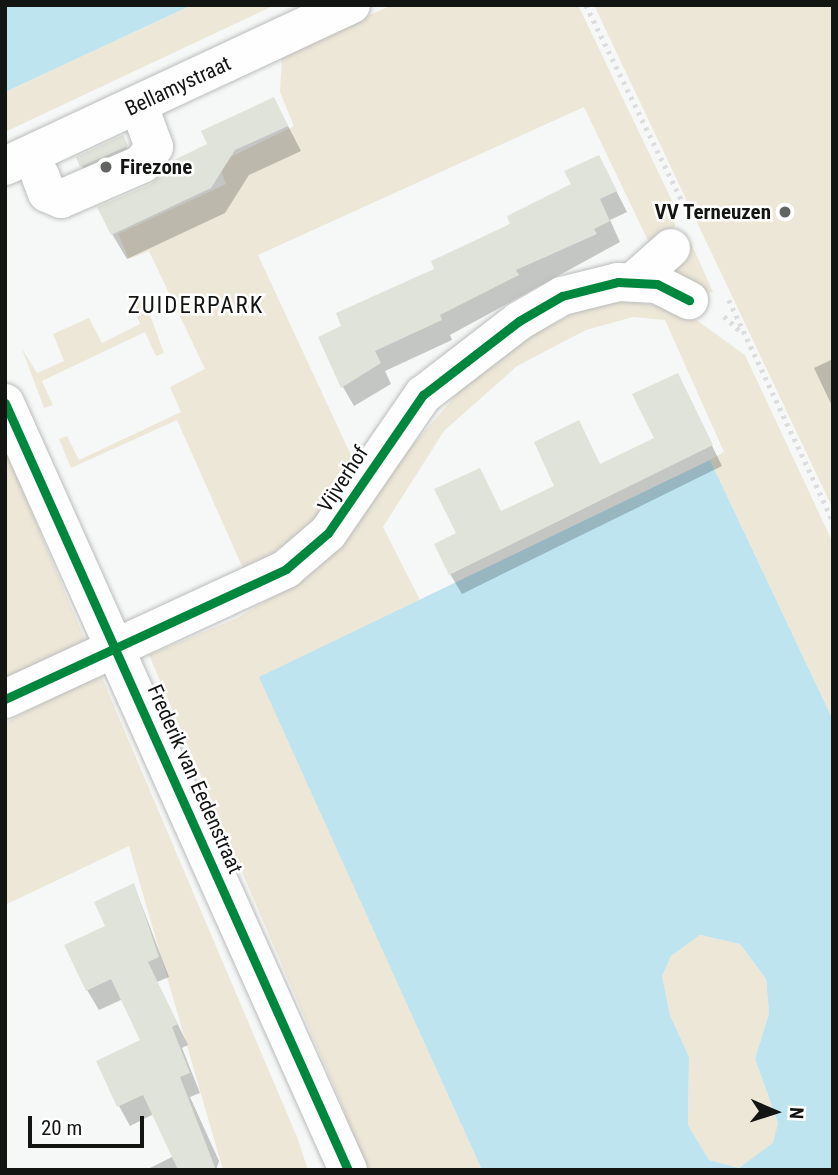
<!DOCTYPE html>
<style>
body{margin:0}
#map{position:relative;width:838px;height:1175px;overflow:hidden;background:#f5f8f6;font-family:"Roboto Condensed",sans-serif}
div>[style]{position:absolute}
.green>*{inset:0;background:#ede7d7}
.water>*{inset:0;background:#bee4ef}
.shadow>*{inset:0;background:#0003}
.building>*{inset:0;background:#e0e3d9}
.path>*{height:4.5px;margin-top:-2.25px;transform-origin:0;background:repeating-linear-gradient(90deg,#dcdddc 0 3.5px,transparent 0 8.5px)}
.roads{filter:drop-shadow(0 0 2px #babcbb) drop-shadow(0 0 2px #babcbb)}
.minor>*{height:38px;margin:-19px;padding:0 19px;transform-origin:19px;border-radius:19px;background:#fefefe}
.cycleway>*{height:9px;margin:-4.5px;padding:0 4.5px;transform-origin:4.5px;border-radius:4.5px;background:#00873e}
.dots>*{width:19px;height:19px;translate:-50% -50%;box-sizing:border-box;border:4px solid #fff;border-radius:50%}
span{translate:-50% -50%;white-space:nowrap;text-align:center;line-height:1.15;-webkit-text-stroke:5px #fff;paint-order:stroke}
.street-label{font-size:21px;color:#131513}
.poi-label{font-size:21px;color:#131513;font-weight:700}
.left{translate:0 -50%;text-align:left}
.right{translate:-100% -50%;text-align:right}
.neighbourhood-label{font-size:23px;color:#131513;letter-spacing:2px}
.frame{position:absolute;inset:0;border:7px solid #131513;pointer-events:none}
.north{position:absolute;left:740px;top:1077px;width:70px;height:70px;-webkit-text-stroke:5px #fff;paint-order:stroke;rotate:93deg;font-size:19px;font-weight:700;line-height:28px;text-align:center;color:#131513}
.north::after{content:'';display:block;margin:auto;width:24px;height:32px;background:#131513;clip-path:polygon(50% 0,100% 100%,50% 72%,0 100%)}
.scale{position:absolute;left:28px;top:1116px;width:116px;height:32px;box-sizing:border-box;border:4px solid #131513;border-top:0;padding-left:9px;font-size:21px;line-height:24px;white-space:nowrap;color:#131513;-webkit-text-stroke:5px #fff;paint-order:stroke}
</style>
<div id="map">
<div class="green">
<div style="clip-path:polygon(192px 5px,275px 5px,5px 132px,5px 92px)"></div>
<div style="clip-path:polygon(392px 5px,578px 5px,675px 207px,675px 227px,653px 251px,584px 107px,258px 255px,355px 464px,310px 526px,245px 573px,177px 420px,71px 468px,59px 439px,67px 436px,79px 460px,181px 412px,170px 387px,205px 369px,149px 251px,129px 259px,118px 234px,226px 184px,218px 163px,294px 126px,280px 92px,282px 55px)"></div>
<div style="clip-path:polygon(594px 5px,833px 5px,833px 509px)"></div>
<div style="clip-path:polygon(691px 243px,713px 292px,697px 295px,672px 271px,680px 249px)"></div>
<div style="clip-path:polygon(137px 295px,143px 296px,164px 353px,156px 356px,145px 332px,42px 381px,53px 405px,44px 408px,22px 349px,37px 373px,64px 361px,53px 334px,89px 318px,102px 343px,140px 324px,131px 299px)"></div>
<div style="clip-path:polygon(622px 300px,681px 309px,745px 355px,833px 543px,833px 720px,710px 460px,724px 452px,665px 320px,633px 317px,586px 330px,517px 366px,444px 431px,383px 527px,420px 600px,260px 677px,482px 1170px,362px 1170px,342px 1105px,149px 655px,237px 618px,290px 586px,478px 370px,517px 342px,583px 309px)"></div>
<div style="clip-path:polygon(5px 448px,85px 640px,5px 680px)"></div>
<div style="clip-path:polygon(100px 673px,297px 1137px,308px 1170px,223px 1170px,129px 846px,5px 905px,5px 723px)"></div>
<div style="clip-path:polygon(700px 935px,740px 944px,766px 979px,769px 1013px,755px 1059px,778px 1123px,774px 1143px,739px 1168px,709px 1160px,688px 1125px,689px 1057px,670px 1015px,662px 976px,671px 956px)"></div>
</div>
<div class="water">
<div style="clip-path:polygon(5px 5px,192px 5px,5px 92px)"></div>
<div style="clip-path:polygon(evenodd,710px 460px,833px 720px,833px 1170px,482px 1170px,259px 677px,710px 460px,700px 935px,740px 944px,766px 979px,769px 1013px,755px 1059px,778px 1123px,773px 1143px,739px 1168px,709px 1160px,688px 1125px,689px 1057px,670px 1015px,662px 976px,671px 956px,700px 935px)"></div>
</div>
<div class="shadow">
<div style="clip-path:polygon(274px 99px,301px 151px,249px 175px,225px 213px,127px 259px,112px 234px,152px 186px)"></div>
<div style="clip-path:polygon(122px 138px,132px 157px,87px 176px,82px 166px)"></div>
<div style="clip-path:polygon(599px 157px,627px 212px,610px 220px,620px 242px,450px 335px,452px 340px,385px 371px,391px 384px,354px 406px,343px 387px,344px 327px,573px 185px)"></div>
<div style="clip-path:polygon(833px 359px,833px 408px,814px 368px)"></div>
<div style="clip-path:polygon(677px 375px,722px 466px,462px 594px,450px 574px,501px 513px,557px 487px,578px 422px,601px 466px,656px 439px)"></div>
<div style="clip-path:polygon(134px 885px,169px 977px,157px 982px,188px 1045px,182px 1048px,200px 1093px,190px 1097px,219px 1161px,216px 1170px,146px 1170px,174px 1156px,154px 1114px,130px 1126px,119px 1106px,143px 1041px,123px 999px,99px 1010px,87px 990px,108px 927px)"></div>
</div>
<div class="building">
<div style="clip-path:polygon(274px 97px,288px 126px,235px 150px,211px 188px,111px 235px,97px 207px,151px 184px,170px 162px,207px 144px,201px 131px)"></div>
<div style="clip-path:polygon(123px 135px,128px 146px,80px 167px,76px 157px)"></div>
<div style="clip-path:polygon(599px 155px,617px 191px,600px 199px,610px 221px,594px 229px,597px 234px,516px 270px,519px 275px,440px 315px,442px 320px,375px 351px,381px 363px,341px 388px,318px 337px,341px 326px,336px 313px,434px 269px,431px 261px,510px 224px,507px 216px,571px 184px,564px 171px)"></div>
<div style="clip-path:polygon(678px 373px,713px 445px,449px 575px,434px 544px,456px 533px,434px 489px,480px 468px,501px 511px,554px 486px,534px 442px,579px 420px,600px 464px,654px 438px,632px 394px)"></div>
<div style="clip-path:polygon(134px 883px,159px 957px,148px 962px,178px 1024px,172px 1027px,190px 1073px,180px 1077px,216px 1170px,178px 1170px,143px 1095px,117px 1107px,96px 1061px,140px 1040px,111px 979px,86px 991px,64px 945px,105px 926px,94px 902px)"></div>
</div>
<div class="path">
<div style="left:586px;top:5px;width:232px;rotate:63.9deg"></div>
<div style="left:729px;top:300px;width:244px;rotate:64.8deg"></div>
<div style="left:724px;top:316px;width:26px;rotate:43deg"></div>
</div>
<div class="roads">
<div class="minor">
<div style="left:5px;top:166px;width:382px;rotate:-25deg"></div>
<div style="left:40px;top:175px;width:19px;rotate:69deg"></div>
<div style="left:47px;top:193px;width:15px;rotate:23deg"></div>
<div style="left:61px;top:199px;width:88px;rotate:-23.4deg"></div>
<div style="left:142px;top:164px;width:21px;rotate:-55deg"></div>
<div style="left:154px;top:147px;width:32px;rotate:-110deg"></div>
<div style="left:635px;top:280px;width:48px;rotate:-41.6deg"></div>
<div style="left:5px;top:403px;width:840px;rotate:65.91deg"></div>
<div style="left:5px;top:699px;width:310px;rotate:-24.8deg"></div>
<div style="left:286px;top:569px;width:55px;rotate:-40.6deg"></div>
<div style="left:328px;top:533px;width:168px;rotate:-55.5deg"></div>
<div style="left:423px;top:395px;width:121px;rotate:-37.6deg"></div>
<div style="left:519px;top:321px;width:50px;rotate:-30.2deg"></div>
<div style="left:562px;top:296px;width:58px;rotate:-14deg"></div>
<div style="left:618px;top:282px;width:39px;rotate:3deg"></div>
<div style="left:657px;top:284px;width:36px;rotate:27deg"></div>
</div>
</div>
<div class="cycleway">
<div style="left:5px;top:403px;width:840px;rotate:65.91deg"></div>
<div style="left:5px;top:699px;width:310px;rotate:-24.8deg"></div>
<div style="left:286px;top:569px;width:55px;rotate:-40.6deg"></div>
<div style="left:328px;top:533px;width:168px;rotate:-55.5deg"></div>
<div style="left:423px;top:395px;width:121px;rotate:-37.6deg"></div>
<div style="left:519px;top:321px;width:50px;rotate:-30.2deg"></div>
<div style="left:562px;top:296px;width:58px;rotate:-14deg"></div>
<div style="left:618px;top:282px;width:39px;rotate:3deg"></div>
<div style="left:657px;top:284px;width:36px;rotate:27deg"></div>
</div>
<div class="dots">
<div style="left:106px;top:167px;background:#626462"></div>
<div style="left:785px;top:212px;background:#626462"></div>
</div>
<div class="street-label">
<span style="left:178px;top:86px;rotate:-25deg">Bellamystraat</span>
<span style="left:343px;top:479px;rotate:-57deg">Vijverhof</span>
<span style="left:195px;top:779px;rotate:66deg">Frederik van Eedenstraat</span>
</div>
<div class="poi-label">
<span class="left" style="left:120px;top:167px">Firezone</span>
<span class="right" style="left:771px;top:212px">VV Terneuzen</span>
</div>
<div class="neighbourhood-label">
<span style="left:196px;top:306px">ZUIDERPARK</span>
</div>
<div class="frame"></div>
<div class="north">N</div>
<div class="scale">20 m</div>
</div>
